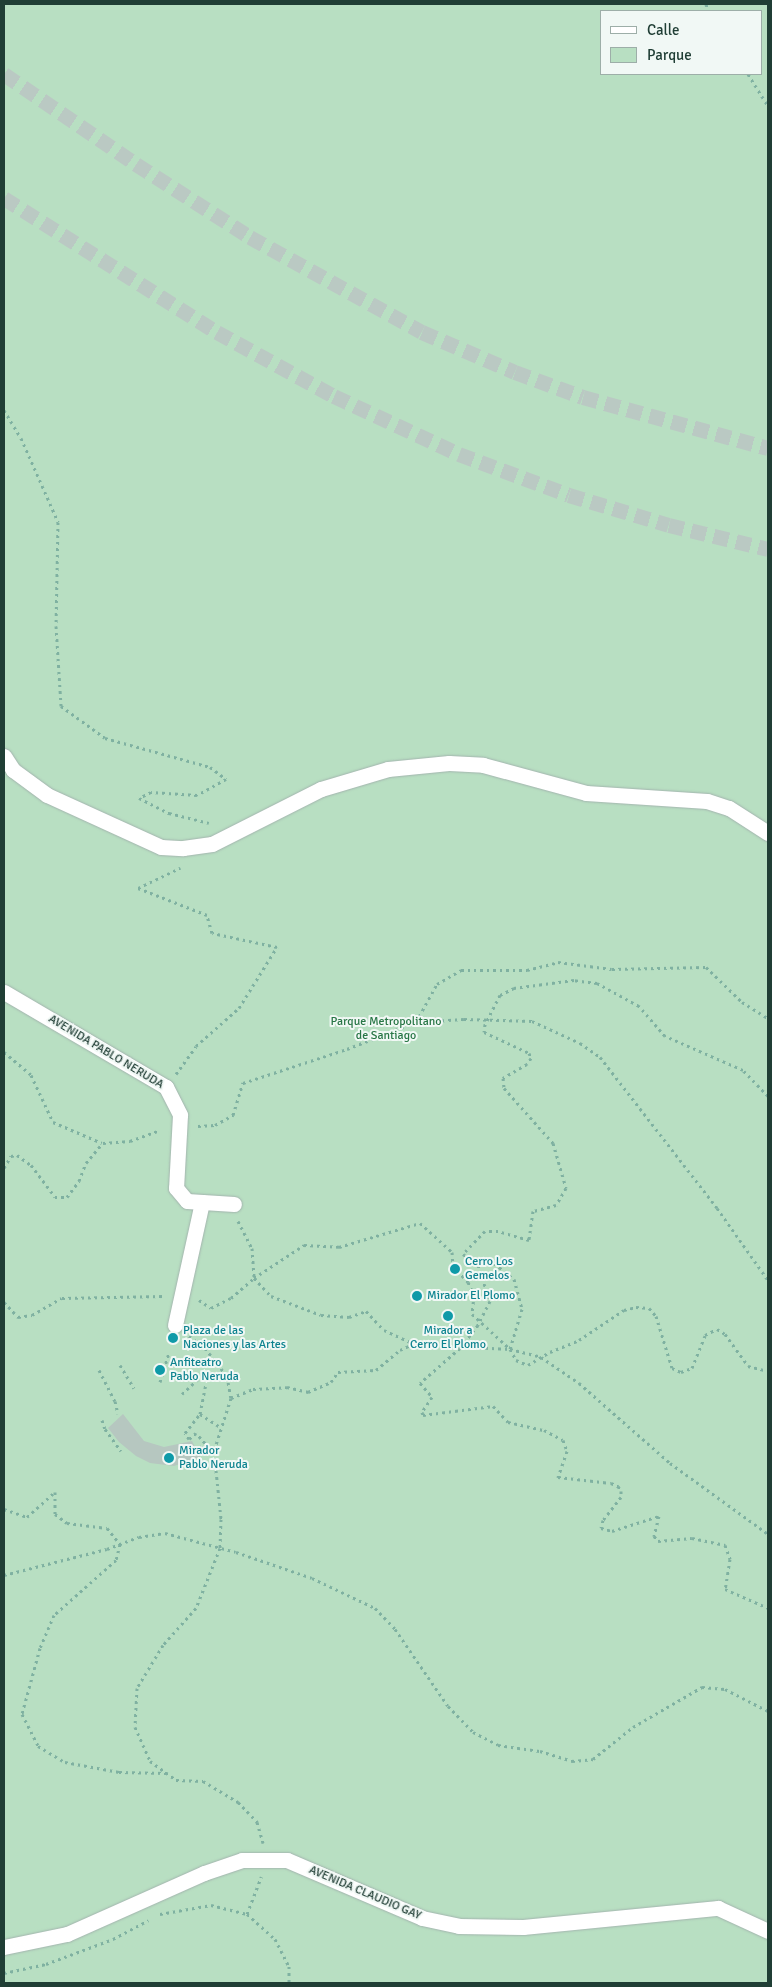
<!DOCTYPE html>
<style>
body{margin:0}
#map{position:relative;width:772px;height:1987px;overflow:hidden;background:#e1ece7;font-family:Signika,sans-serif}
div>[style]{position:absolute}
.green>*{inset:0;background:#b8dfc2}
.building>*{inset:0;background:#b6c7c0}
.highway-tunnel>*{height:15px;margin-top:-7.5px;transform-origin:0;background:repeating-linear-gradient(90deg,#bac9c3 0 15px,transparent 0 23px)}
.path>*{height:3px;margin-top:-1.5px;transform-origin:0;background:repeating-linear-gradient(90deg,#7fb1a1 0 2.5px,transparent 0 6.5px)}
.roads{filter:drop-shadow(0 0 1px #a3b4ae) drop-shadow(0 0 1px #a3b4ae)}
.street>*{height:15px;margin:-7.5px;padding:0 7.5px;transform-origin:7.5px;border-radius:7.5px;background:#fff}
.dots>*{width:14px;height:14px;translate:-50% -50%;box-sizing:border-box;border:2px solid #f1f8f5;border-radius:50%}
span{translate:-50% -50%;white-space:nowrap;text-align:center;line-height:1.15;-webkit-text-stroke:4px #f1f8f5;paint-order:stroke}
.park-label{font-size:12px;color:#287646}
.street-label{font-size:12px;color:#203e35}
.culture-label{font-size:12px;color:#0d838f}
.left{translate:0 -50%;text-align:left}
.frame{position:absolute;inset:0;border:5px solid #203e35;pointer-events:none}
.legend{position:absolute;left:600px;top:10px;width:162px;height:65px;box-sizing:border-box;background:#f1f8f5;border:1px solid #9daea8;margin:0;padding:6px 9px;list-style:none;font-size:15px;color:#203e35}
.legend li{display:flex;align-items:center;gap:10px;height:25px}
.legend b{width:25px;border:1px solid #9daea8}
</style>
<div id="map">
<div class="green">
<div style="clip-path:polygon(evenodd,4px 4px,768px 4px,768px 1983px,4px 1983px,4px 4px,601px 11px,761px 11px,761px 74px,601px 74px,601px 11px)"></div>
</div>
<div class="building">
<div style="clip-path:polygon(123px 1414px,144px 1441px,164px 1447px,192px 1441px,200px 1457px,174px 1466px,150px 1463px,136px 1456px,119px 1442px,108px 1428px)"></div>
</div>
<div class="highway-tunnel">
<div style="left:4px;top:74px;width:160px;rotate:34.3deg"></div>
<div style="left:136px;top:164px;width:135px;rotate:32.6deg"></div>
<div style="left:250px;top:237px;width:196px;rotate:28.9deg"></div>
<div style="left:422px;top:332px;width:101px;rotate:23.3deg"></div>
<div style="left:515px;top:372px;width:72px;rotate:20.2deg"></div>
<div style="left:583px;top:397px;width:192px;rotate:15.4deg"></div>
<div style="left:4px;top:198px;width:252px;rotate:32.2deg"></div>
<div style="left:217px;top:332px;width:133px;rotate:28.7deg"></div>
<div style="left:334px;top:396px;width:138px;rotate:24.9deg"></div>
<div style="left:459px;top:454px;width:117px;rotate:20.4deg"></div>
<div style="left:569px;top:495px;width:104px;rotate:16.7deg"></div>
<div style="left:669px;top:525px;width:102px;rotate:13.6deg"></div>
</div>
<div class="path">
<div style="left:706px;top:4px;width:7px;rotate:74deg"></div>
<div style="left:748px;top:74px;width:38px;rotate:58deg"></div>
<div style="left:4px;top:410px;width:33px;rotate:59deg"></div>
<div style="left:21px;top:438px;width:92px;rotate:66.2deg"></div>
<div style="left:58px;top:522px;width:104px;rotate:91.1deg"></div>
<div style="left:56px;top:626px;width:80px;rotate:86.4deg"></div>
<div style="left:61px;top:706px;width:54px;rotate:36deg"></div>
<div style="left:105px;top:738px;width:109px;rotate:15.4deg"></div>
<div style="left:210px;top:767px;width:20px;rotate:37deg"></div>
<div style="left:226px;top:779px;width:33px;rotate:151deg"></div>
<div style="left:197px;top:795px;width:46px;rotate:-176.3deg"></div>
<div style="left:151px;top:792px;width:13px;rotate:153deg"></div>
<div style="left:139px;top:798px;width:34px;rotate:27deg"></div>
<div style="left:169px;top:813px;width:41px;rotate:14deg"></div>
<div style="left:416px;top:1022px;width:43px;rotate:-61.1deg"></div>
<div style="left:437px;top:984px;width:28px;rotate:-30deg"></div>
<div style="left:461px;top:970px;width:66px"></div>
<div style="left:527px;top:970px;width:32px;rotate:-14deg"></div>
<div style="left:558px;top:962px;width:54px;rotate:7.4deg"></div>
<div style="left:612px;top:969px;width:94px;rotate:-1.2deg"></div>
<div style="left:706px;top:967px;width:50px;rotate:44.2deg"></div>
<div style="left:742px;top:1002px;width:31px;rotate:32deg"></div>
<div style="left:4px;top:1052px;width:35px;rotate:40deg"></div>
<div style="left:31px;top:1075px;width:52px;rotate:64.9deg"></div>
<div style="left:53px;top:1122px;width:53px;rotate:23.2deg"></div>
<div style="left:176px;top:1074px;width:34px;rotate:-54deg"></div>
<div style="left:196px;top:1046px;width:57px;rotate:-41.5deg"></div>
<div style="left:239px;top:1008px;width:72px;rotate:-58.1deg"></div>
<div style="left:277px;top:947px;width:66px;rotate:-167.8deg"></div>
<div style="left:212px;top:933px;width:19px;rotate:-106deg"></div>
<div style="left:207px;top:915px;width:74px;rotate:-158.6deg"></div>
<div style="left:138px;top:888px;width:47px;rotate:-25.5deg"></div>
<div style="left:768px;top:1096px;width:36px;rotate:-134deg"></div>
<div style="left:743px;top:1070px;width:85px;rotate:-156.4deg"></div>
<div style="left:665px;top:1036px;width:40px;rotate:-131deg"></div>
<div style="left:639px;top:1006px;width:48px;rotate:-151.3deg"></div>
<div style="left:597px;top:983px;width:23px;rotate:-173deg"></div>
<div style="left:574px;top:980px;width:61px;rotate:172.4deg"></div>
<div style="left:514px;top:988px;width:16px;rotate:153deg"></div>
<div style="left:500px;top:995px;width:33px;rotate:117deg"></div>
<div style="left:485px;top:1024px;width:8px;rotate:97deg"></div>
<div style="left:484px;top:1032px;width:50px;rotate:25deg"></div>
<div style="left:529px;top:1053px;width:5px;rotate:68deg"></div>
<div style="left:531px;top:1058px;width:7px;rotate:124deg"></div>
<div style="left:527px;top:1064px;width:28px;rotate:150deg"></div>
<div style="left:503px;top:1078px;width:10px;rotate:84deg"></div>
<div style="left:504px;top:1088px;width:74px;rotate:48.3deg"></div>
<div style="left:553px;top:1143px;width:47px;rotate:73.9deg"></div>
<div style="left:566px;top:1188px;width:20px;rotate:120deg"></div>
<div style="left:556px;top:1205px;width:24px;rotate:165deg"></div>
<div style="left:533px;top:1211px;width:29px;rotate:98deg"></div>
<div style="left:529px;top:1240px;width:32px;rotate:-164deg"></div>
<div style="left:498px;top:1231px;width:13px;rotate:180deg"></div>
<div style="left:485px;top:1231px;width:32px;rotate:134deg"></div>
<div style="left:463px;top:1254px;width:19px;rotate:36deg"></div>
<div style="left:478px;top:1265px;width:38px;rotate:72deg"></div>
<div style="left:490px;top:1301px;width:27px;rotate:117deg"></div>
<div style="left:478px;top:1325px;width:29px;rotate:128deg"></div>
<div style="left:460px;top:1348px;width:53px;rotate:138.8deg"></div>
<div style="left:420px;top:1383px;width:18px;rotate:49deg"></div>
<div style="left:432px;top:1397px;width:18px;rotate:124deg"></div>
<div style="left:422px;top:1412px;width:3px;rotate:72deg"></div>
<div style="left:423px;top:1415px;width:71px;rotate:-7.3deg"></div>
<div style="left:493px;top:1406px;width:22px;rotate:47deg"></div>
<div style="left:508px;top:1422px;width:37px;rotate:13deg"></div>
<div style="left:544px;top:1430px;width:21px;rotate:28deg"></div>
<div style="left:563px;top:1440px;width:12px;rotate:70deg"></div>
<div style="left:567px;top:1451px;width:28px;rotate:109deg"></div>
<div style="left:558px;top:1477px;width:53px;rotate:6.5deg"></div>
<div style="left:611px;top:1483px;width:8px;rotate:23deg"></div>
<div style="left:618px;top:1486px;width:6px;rotate:59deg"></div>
<div style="left:621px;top:1491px;width:6px;rotate:90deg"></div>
<div style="left:621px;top:1497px;width:29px;rotate:128deg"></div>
<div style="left:603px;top:1520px;width:8px;rotate:104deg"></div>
<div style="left:601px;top:1528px;width:11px;rotate:15deg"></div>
<div style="left:612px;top:1531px;width:49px;rotate:-17.7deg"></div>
<div style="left:659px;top:1516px;width:21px;rotate:104deg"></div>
<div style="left:654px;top:1536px;width:6px;rotate:51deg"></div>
<div style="left:658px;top:1541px;width:34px;rotate:-5deg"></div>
<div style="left:692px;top:1538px;width:34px;rotate:12deg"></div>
<div style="left:725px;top:1545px;width:15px;rotate:70deg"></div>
<div style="left:730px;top:1559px;width:30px;rotate:99deg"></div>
<div style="left:725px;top:1589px;width:47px;rotate:23.8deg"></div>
<div style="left:198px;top:1126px;width:17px;rotate:-3deg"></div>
<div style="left:215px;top:1125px;width:21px;rotate:-29deg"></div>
<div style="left:233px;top:1115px;width:34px;rotate:-73deg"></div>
<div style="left:243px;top:1083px;width:109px;rotate:-18.1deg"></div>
<div style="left:347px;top:1049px;width:74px;rotate:-21.4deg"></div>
<div style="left:416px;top:1022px;width:48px;rotate:-3.6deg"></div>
<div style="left:464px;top:1019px;width:68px;rotate:1.7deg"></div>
<div style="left:532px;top:1021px;width:53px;rotate:24.6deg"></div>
<div style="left:580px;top:1043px;width:24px;rotate:35deg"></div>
<div style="left:600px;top:1057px;width:191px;rotate:52.2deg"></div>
<div style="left:717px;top:1208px;width:88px;rotate:54.7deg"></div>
<div style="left:4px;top:1168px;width:14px;rotate:-60deg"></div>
<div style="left:11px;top:1156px;width:6px;rotate:-9deg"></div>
<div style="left:17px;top:1155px;width:17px;rotate:36deg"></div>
<div style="left:31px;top:1165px;width:40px;rotate:53deg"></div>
<div style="left:55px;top:1197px;width:12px"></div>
<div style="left:67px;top:1197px;width:20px;rotate:-53deg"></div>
<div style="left:79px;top:1181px;width:19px;rotate:-69deg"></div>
<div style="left:86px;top:1163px;width:26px;rotate:-50deg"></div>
<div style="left:103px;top:1143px;width:27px;rotate:-4deg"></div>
<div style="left:130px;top:1141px;width:32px;rotate:-20deg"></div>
<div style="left:238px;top:1221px;width:30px;rotate:63deg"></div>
<div style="left:252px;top:1248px;width:30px;rotate:86deg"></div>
<div style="left:254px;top:1278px;width:60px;rotate:-33.4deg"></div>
<div style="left:304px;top:1245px;width:35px;rotate:3deg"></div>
<div style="left:339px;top:1247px;width:84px;rotate:-16.5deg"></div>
<div style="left:420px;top:1223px;width:43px;rotate:42.2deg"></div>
<div style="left:452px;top:1252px;width:14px;rotate:86deg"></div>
<div style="left:453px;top:1266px;width:22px;rotate:47deg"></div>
<div style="left:468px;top:1282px;width:14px;rotate:65deg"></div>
<div style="left:474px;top:1295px;width:19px;rotate:96deg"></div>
<div style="left:472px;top:1314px;width:50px;rotate:42.6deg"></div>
<div style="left:478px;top:1265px;width:13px;rotate:-29deg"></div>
<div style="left:489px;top:1259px;width:32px;rotate:39deg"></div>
<div style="left:514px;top:1279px;width:31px;rotate:75deg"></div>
<div style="left:522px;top:1309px;width:42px;rotate:106.7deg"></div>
<div style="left:510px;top:1349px;width:13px;rotate:61deg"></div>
<div style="left:516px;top:1360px;width:13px;rotate:23deg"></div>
<div style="left:528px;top:1365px;width:26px;rotate:-31deg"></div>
<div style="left:550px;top:1352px;width:31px;rotate:-22deg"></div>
<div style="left:579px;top:1340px;width:54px;rotate:-33.7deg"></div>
<div style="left:624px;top:1310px;width:12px;rotate:-14deg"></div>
<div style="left:636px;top:1307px;width:13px;rotate:4deg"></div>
<div style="left:649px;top:1308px;width:11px;rotate:49deg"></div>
<div style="left:656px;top:1316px;width:54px;rotate:72.9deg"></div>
<div style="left:672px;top:1368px;width:10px;rotate:24deg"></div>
<div style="left:681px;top:1372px;width:12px;rotate:-20deg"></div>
<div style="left:692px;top:1368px;width:35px;rotate:-68deg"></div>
<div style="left:705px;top:1335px;width:13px;rotate:-27deg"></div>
<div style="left:717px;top:1329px;width:9px;rotate:32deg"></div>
<div style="left:725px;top:1334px;width:39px;rotate:54deg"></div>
<div style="left:748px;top:1366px;width:21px;rotate:14deg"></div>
<div style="left:199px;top:1300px;width:14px;rotate:34deg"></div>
<div style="left:211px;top:1308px;width:22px;rotate:-27deg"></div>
<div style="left:231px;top:1298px;width:30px;rotate:-41deg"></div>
<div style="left:254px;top:1278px;width:25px;rotate:47deg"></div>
<div style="left:271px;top:1296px;width:53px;rotate:20.8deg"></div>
<div style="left:321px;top:1315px;width:28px;rotate:4deg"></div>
<div style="left:349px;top:1317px;width:18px;rotate:-19deg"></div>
<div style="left:366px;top:1311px;width:26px;rotate:47deg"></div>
<div style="left:384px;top:1330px;width:33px;rotate:25deg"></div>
<div style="left:414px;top:1344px;width:96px;rotate:3deg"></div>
<div style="left:510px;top:1349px;width:32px;rotate:14deg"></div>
<div style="left:541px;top:1357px;width:46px;rotate:34.4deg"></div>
<div style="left:579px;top:1383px;width:121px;rotate:41.3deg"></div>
<div style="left:670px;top:1463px;width:121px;rotate:35.9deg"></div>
<div style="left:4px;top:1302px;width:21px;rotate:47deg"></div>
<div style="left:18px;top:1317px;width:14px;rotate:-8deg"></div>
<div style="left:32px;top:1315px;width:34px;rotate:-30deg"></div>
<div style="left:62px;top:1298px;width:102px;rotate:-1.1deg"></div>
<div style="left:189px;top:1336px;width:20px;rotate:37deg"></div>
<div style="left:205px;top:1348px;width:36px;rotate:52deg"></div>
<div style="left:227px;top:1376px;width:22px;rotate:80deg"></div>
<div style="left:231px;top:1398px;width:56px;rotate:107.8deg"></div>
<div style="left:214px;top:1451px;width:68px;rotate:84.1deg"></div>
<div style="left:221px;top:1519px;width:29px;rotate:92deg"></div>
<div style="left:220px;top:1548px;width:65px;rotate:111.8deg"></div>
<div style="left:196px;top:1608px;width:50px;rotate:131.7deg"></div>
<div style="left:163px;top:1645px;width:50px;rotate:121.2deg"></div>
<div style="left:137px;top:1688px;width:39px;rotate:93deg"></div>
<div style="left:135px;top:1727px;width:37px;rotate:66deg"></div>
<div style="left:150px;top:1761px;width:32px;rotate:36deg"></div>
<div style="left:176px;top:1780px;width:27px;rotate:2deg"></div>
<div style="left:203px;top:1781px;width:41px;rotate:31deg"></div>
<div style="left:238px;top:1802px;width:28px;rotate:46deg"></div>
<div style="left:257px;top:1822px;width:22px;rotate:74deg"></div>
<div style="left:120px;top:1365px;width:27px;rotate:59deg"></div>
<div style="left:99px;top:1370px;width:35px;rotate:63deg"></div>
<div style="left:115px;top:1401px;width:13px;rotate:77deg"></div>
<div style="left:160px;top:1382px;width:31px;rotate:-73deg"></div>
<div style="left:182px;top:1394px;width:26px;rotate:-43deg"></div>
<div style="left:231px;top:1398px;width:24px;rotate:-22deg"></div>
<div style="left:253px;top:1389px;width:34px;rotate:-3deg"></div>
<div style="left:287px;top:1387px;width:22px;rotate:13deg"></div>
<div style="left:308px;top:1392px;width:25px;rotate:-23deg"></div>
<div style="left:331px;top:1382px;width:12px;rotate:-55deg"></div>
<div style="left:338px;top:1372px;width:38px;rotate:-3deg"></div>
<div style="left:376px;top:1370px;width:31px;rotate:-40deg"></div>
<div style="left:400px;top:1350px;width:14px;rotate:-25deg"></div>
<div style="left:200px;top:1414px;width:24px;rotate:33deg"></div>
<div style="left:102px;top:1420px;width:9px;rotate:72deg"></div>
<div style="left:105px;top:1429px;width:27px;rotate:54deg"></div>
<div style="left:200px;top:1448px;width:7px;rotate:-45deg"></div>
<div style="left:205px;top:1443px;width:13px;rotate:-132deg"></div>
<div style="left:196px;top:1433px;width:9px;rotate:139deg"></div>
<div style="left:189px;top:1439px;width:7px;rotate:-124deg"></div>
<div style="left:185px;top:1433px;width:24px;rotate:-52deg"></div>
<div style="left:200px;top:1414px;width:32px;rotate:-79deg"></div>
<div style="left:4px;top:1509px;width:24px;rotate:19deg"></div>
<div style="left:27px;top:1517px;width:38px;rotate:-42deg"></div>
<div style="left:55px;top:1492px;width:22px;rotate:90deg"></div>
<div style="left:55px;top:1514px;width:15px;rotate:37deg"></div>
<div style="left:67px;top:1523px;width:40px;rotate:7.1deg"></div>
<div style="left:107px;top:1528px;width:21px;rotate:51deg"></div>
<div style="left:120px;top:1544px;width:16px;rotate:104deg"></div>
<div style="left:116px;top:1560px;width:83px;rotate:138.4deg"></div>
<div style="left:54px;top:1615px;width:36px;rotate:113deg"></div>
<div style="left:40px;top:1648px;width:68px;rotate:105.3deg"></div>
<div style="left:22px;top:1714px;width:36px;rotate:63deg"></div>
<div style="left:38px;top:1746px;width:31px;rotate:31deg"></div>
<div style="left:65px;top:1762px;width:55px;rotate:10.5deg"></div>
<div style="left:119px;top:1772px;width:48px;rotate:1.2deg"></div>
<div style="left:4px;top:1575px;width:106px;rotate:-14.2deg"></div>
<div style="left:107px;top:1549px;width:34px;rotate:-21deg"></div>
<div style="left:139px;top:1537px;width:26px;rotate:-9deg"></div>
<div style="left:165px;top:1533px;width:73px;rotate:15deg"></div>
<div style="left:236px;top:1552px;width:80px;rotate:18.9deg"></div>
<div style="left:312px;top:1578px;width:70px;rotate:25.5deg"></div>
<div style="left:375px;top:1608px;width:29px;rotate:46deg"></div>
<div style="left:395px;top:1629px;width:93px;rotate:55.5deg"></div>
<div style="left:448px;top:1706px;width:36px;rotate:46deg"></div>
<div style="left:473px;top:1732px;width:28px;rotate:27deg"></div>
<div style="left:498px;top:1745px;width:42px;rotate:8.1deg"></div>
<div style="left:540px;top:1751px;width:34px;rotate:17deg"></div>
<div style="left:572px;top:1761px;width:21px;rotate:-5deg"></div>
<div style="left:593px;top:1759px;width:51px;rotate:-38.7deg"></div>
<div style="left:633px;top:1727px;width:80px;rotate:-30.1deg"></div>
<div style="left:702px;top:1687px;width:23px;rotate:5deg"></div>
<div style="left:725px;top:1689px;width:48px;rotate:27.1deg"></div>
<div style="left:160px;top:1914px;width:52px;rotate:-10deg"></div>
<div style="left:211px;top:1905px;width:37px;rotate:14deg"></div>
<div style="left:247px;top:1914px;width:38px;rotate:42deg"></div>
<div style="left:275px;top:1939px;width:30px;rotate:63deg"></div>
<div style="left:289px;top:1966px;width:17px;rotate:90deg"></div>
<div style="left:247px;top:1914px;width:40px;rotate:-69deg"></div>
<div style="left:4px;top:1973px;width:43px;rotate:-12.1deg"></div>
<div style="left:46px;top:1964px;width:72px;rotate:-20.5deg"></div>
<div style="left:113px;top:1939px;width:40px;rotate:-28deg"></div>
</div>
<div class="roads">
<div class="street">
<div style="left:4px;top:756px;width:17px;rotate:57deg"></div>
<div style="left:13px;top:770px;width:42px;rotate:36.3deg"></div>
<div style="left:47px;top:795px;width:125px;rotate:24.5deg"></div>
<div style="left:161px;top:847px;width:22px;rotate:3deg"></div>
<div style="left:183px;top:848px;width:29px;rotate:-8deg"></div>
<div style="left:212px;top:844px;width:122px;rotate:-26.8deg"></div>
<div style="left:321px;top:789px;width:70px;rotate:-16.6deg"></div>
<div style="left:388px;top:769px;width:61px;rotate:-5.6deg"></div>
<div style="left:449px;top:763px;width:34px;rotate:3deg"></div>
<div style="left:483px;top:765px;width:107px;rotate:15.2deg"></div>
<div style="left:586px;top:793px;width:121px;rotate:3.8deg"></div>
<div style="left:707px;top:801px;width:23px;rotate:18deg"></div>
<div style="left:729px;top:808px;width:46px;rotate:32.7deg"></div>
<div style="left:4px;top:992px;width:188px;rotate:30.4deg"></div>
<div style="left:166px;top:1087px;width:31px;rotate:63deg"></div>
<div style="left:180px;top:1115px;width:73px;rotate:93.1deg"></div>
<div style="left:176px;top:1188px;width:17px;rotate:50deg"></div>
<div style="left:187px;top:1201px;width:47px;rotate:3.7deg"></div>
<div style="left:175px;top:1325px;width:126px;rotate:-77.6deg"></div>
<div style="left:4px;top:1947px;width:64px;rotate:-11.7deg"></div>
<div style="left:67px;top:1934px;width:150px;rotate:-24deg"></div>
<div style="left:204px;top:1873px;width:40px;rotate:-18.9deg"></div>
<div style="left:242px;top:1860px;width:45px"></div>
<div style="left:287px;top:1860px;width:147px;rotate:23.2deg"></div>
<div style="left:422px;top:1918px;width:38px;rotate:12deg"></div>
<div style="left:459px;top:1926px;width:64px;rotate:0.9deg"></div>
<div style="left:523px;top:1927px;width:196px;rotate:-5.6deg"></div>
<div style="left:718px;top:1908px;width:55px;rotate:24.7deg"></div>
</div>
</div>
<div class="dots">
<div style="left:455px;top:1269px;background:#0f9aa8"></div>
<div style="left:417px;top:1296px;background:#0f9aa8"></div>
<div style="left:448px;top:1316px;background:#0f9aa8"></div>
<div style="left:173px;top:1338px;background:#0f9aa8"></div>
<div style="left:160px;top:1370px;background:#0f9aa8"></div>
<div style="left:169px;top:1458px;background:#0f9aa8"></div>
</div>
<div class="park-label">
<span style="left:386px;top:1029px">Parque Metropolitano<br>de Santiago</span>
</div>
<div class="street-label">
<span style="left:106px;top:1052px;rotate:31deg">AVENIDA PABLO NERUDA</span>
<span style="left:365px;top:1893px;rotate:23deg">AVENIDA CLAUDIO GAY</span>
</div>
<div class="culture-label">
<span class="left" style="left:465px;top:1269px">Cerro Los<br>Gemelos</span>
<span class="left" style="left:427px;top:1296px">Mirador El Plomo</span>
<span class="left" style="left:183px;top:1338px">Plaza de las<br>Naciones y las Artes</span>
<span style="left:448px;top:1338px">Mirador a<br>Cerro El Plomo</span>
<span class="left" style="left:170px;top:1370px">Anfiteatro<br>Pablo Neruda</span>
<span class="left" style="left:179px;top:1458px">Mirador<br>Pablo Neruda</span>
</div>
<div class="frame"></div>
<ul class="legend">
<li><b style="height:6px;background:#fff"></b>Calle</li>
<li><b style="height:14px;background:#b8dfc2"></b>Parque</li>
</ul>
</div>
